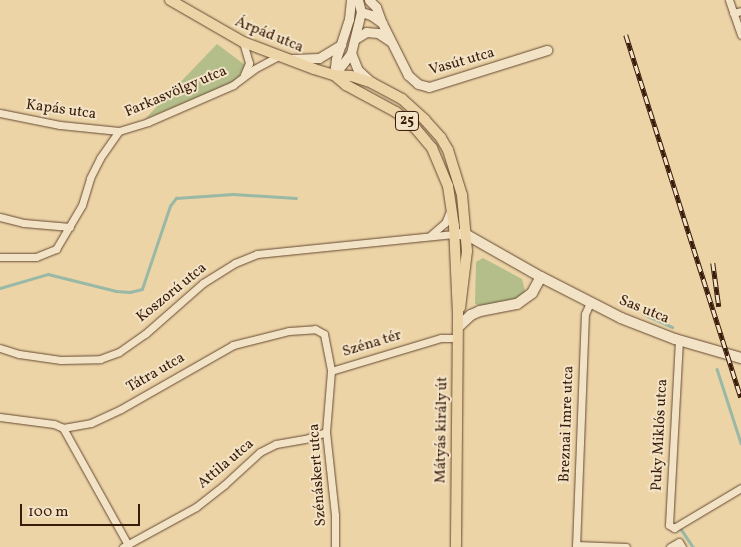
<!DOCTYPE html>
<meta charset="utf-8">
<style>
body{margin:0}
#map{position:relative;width:741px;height:547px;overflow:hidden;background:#ecd4a7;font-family:Vollkorn,serif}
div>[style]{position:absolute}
.green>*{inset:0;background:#b3be8a}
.stream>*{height:2.5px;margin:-1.25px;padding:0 1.25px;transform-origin:1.25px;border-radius:1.25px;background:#99b8a6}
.roads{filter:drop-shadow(0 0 1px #664931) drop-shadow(0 0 1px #664931)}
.minor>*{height:7px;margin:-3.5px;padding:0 3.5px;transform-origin:3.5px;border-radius:3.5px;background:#f3e3c6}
.tertiary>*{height:9px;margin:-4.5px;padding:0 4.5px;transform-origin:4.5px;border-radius:4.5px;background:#f3e3c6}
.secondary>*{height:10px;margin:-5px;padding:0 5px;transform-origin:5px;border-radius:5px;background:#f3e3c6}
.primary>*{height:10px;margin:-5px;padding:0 5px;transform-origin:5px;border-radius:5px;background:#ecd4a7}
.rail>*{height:4.5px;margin-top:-2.25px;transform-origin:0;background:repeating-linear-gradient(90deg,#f3e3c6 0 8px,#391b0a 0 16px);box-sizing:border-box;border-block:1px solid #391b0a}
span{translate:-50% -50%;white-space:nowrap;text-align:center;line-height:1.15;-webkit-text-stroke:4px #f3e3c6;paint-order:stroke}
.shield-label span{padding:1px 4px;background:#f3e3c6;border:1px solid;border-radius:4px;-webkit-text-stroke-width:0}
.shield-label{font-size:14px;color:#391b0a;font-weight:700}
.street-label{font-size:15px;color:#391b0a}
.scale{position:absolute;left:20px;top:504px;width:120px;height:22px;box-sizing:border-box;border:2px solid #391b0a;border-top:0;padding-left:6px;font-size:15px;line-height:18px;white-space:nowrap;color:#391b0a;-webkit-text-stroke:4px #f3e3c6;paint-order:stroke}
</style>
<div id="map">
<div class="green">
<div style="clip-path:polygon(217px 44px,245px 65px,239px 77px,229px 84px,145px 119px)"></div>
<div style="clip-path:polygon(483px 258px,522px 279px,525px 291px,518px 301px,481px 306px,475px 304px,476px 262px)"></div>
</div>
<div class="stream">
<div style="left:0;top:288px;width:50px;rotate:-16.3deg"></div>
<div style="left:48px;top:274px;width:70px;rotate:14deg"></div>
<div style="left:116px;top:291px;width:14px;rotate:4deg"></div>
<div style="left:130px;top:292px;width:12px;rotate:-14deg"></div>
<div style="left:142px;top:289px;width:88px;rotate:-71.4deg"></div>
<div style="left:170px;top:206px;width:10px;rotate:-53deg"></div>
<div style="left:176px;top:198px;width:57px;rotate:-4deg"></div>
<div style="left:233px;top:194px;width:63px;rotate:3.6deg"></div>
<div style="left:643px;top:314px;width:32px;rotate:24deg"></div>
<div style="left:717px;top:369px;width:78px;rotate:72deg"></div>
<div style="left:681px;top:529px;width:22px;rotate:56deg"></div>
</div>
<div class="roads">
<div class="minor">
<div style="left:729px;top:0;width:37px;rotate:71deg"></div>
<div style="left:733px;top:13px;width:8px;rotate:-14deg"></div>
<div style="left:243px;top:42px;width:22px;rotate:74deg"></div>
<div style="left:249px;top:63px;width:13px;rotate:113deg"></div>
<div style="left:0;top:113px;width:61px;rotate:11.3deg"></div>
<div style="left:60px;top:125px;width:59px;rotate:5.8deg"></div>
<div style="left:0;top:217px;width:25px;rotate:14deg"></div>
<div style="left:24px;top:223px;width:46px;rotate:5deg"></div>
<div style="left:431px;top:235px;width:18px;rotate:-41deg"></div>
<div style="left:445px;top:223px;width:15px;rotate:-67deg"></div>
<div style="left:0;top:257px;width:36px"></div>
<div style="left:36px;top:257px;width:22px;rotate:-22deg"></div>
<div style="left:56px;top:249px;width:51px;rotate:-59.4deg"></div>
<div style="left:82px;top:205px;width:28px;rotate:-73deg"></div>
<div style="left:90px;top:178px;width:22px;rotate:-63deg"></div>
<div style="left:100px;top:158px;width:33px;rotate:-55deg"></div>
<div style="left:119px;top:131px;width:30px;rotate:-17deg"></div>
<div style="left:148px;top:122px;width:93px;rotate:-23.5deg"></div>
<div style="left:233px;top:85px;width:26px;rotate:-37deg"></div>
<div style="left:254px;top:69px;width:27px;rotate:-28deg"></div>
<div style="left:679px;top:340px;width:185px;rotate:93.1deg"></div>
<div style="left:669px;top:525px;width:6px;rotate:31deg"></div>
<div style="left:674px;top:528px;width:78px;rotate:-30.8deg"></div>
<div style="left:0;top:348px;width:20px;rotate:18deg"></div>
<div style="left:19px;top:354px;width:42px;rotate:8.1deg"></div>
<div style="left:61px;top:360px;width:39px;rotate:-1deg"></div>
<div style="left:100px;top:359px;width:20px;rotate:-20deg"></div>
<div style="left:119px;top:352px;width:32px;rotate:-35deg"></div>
<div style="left:145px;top:334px;width:77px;rotate:-41.3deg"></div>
<div style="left:203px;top:283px;width:38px;rotate:-32deg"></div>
<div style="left:235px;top:263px;width:24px;rotate:-22deg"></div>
<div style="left:257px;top:254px;width:198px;rotate:-5.8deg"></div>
<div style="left:331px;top:371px;width:115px;rotate:-16.7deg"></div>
<div style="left:441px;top:338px;width:17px"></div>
<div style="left:0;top:417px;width:54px;rotate:7.4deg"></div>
<div style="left:54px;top:424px;width:10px;rotate:24deg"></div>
<div style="left:63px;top:428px;width:28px;rotate:-10deg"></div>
<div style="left:91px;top:423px;width:33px;rotate:-25deg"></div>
<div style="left:121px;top:409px;width:129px;rotate:-29.7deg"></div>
<div style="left:233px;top:345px;width:58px;rotate:-14deg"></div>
<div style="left:289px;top:331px;width:26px;rotate:-4deg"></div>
<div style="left:315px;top:329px;width:10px;rotate:29deg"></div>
<div style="left:324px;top:334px;width:38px;rotate:79deg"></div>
<div style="left:331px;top:371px;width:61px;rotate:94.7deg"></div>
<div style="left:326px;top:432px;width:83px;rotate:83.8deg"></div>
<div style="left:335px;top:515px;width:32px;rotate:90deg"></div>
<div style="left:63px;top:428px;width:134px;rotate:60.9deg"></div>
<div style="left:576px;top:545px;width:50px;rotate:2.3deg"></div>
<div style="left:123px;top:547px;width:83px;rotate:-28.7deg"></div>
<div style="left:196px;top:507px;width:36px;rotate:-38deg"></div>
<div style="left:224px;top:485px;width:49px;rotate:-42.5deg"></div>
<div style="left:260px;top:452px;width:18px;rotate:-27deg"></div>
<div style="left:276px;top:444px;width:29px;rotate:-10deg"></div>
<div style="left:305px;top:439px;width:22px;rotate:-18deg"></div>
<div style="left:576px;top:547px;width:233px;rotate:-87.8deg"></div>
<div style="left:585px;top:314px;width:12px;rotate:-66deg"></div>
<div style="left:670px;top:547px;width:10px;rotate:-29deg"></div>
<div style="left:679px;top:542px;width:6px;rotate:59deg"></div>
</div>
<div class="tertiary">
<div style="left:369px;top:0;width:10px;rotate:45deg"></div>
<div style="left:376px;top:7px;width:15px;rotate:70deg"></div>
<div style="left:361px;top:12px;width:10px;rotate:17deg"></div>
<div style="left:371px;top:15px;width:14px;rotate:36deg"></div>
<div style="left:382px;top:23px;width:58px;rotate:63.4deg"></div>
<div style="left:408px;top:75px;width:13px;rotate:42deg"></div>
<div style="left:418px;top:84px;width:11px;rotate:15deg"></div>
<div style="left:429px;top:87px;width:124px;rotate:-17.4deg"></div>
<div style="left:355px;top:39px;width:13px;rotate:-32deg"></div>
<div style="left:366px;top:32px;width:12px;rotate:5deg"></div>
<div style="left:378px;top:33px;width:14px;rotate:34deg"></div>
<div style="left:351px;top:53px;width:18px;rotate:68deg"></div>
<div style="left:358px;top:70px;width:16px;rotate:43deg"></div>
<div style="left:292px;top:59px;width:27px;rotate:-2deg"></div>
<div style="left:319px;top:58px;width:26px;rotate:-31deg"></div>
<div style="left:334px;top:75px;width:28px;rotate:-52deg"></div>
<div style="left:351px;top:53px;width:42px;rotate:-76.3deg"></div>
<div style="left:361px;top:12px;width:12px;rotate:-104deg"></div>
<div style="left:334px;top:75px;width:16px;rotate:-83deg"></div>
<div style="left:336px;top:59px;width:42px;rotate:-72deg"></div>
<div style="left:349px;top:19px;width:19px;rotate:-84deg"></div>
</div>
<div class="secondary">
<div style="left:460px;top:234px;width:7px;rotate:8deg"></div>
<div style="left:467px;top:235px;width:85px;rotate:29.6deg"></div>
<div style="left:541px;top:277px;width:90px;rotate:27.1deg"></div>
<div style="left:621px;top:318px;width:58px;rotate:21.3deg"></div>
<div style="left:675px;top:339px;width:69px;rotate:16.1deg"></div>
<div style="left:458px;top:327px;width:18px;rotate:-43deg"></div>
<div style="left:471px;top:315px;width:10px;rotate:-24deg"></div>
<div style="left:480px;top:311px;width:38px;rotate:-11deg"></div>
<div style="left:517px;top:304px;width:19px;rotate:-36deg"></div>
<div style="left:532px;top:293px;width:18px;rotate:-61deg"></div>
</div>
<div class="primary">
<div style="left:170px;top:0;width:84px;rotate:29.9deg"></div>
<div style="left:243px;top:42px;width:76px;rotate:20.8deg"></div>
<div style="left:314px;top:69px;width:21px;rotate:17deg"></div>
<div style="left:334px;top:75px;width:17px;rotate:3deg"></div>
<div style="left:351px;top:76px;width:22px;rotate:18deg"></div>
<div style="left:372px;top:83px;width:34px;rotate:28deg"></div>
<div style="left:402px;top:99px;width:31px;rotate:42deg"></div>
<div style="left:425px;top:120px;width:24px;rotate:48deg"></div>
<div style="left:441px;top:138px;width:14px;rotate:60deg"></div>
<div style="left:448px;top:150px;width:47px;rotate:72.7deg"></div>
<div style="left:462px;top:195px;width:56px;rotate:84.9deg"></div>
<div style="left:467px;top:251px;width:57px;rotate:97deg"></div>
<div style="left:334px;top:75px;width:16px;rotate:40deg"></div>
<div style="left:346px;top:85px;width:57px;rotate:28.4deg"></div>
<div style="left:396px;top:112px;width:26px;rotate:40deg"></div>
<div style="left:416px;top:129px;width:25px;rotate:50deg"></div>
<div style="left:432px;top:148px;width:41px;rotate:67.2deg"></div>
<div style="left:448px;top:186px;width:40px;rotate:81.5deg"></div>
<div style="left:454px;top:226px;width:87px;rotate:87.4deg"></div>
<div style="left:458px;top:313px;width:234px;rotate:90.5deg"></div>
</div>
</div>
<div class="rail">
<div style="left:626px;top:35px;width:380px;rotate:72.4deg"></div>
<div style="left:713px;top:263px;width:44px;rotate:82.2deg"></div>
</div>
<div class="shield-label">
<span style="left:407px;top:121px">25</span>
</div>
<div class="street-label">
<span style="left:269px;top:35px;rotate:22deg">Árpád utca</span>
<span style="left:462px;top:62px;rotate:-16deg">Vasút utca</span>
<span style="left:176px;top:92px;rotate:-23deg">Farkasvölgy utca</span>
<span style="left:61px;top:110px;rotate:8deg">Kapás utca</span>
<span style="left:172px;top:293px;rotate:-39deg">Koszorú utca</span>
<span style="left:644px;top:310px;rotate:22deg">Sas utca</span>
<span style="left:372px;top:344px;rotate:-17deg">Széna tér</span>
<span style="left:156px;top:373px;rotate:-30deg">Tátra utca</span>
<span style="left:567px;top:424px;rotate:-88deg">Breznai Imre utca</span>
<span style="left:442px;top:430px;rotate:-89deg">Mátyás király út</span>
<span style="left:660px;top:435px;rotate:-87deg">Puky Miklós utca</span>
<span style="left:226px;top:464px;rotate:-40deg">Attila utca</span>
<span style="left:318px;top:475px;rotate:-94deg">Szénáskert utca</span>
</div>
<div class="scale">100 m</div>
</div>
